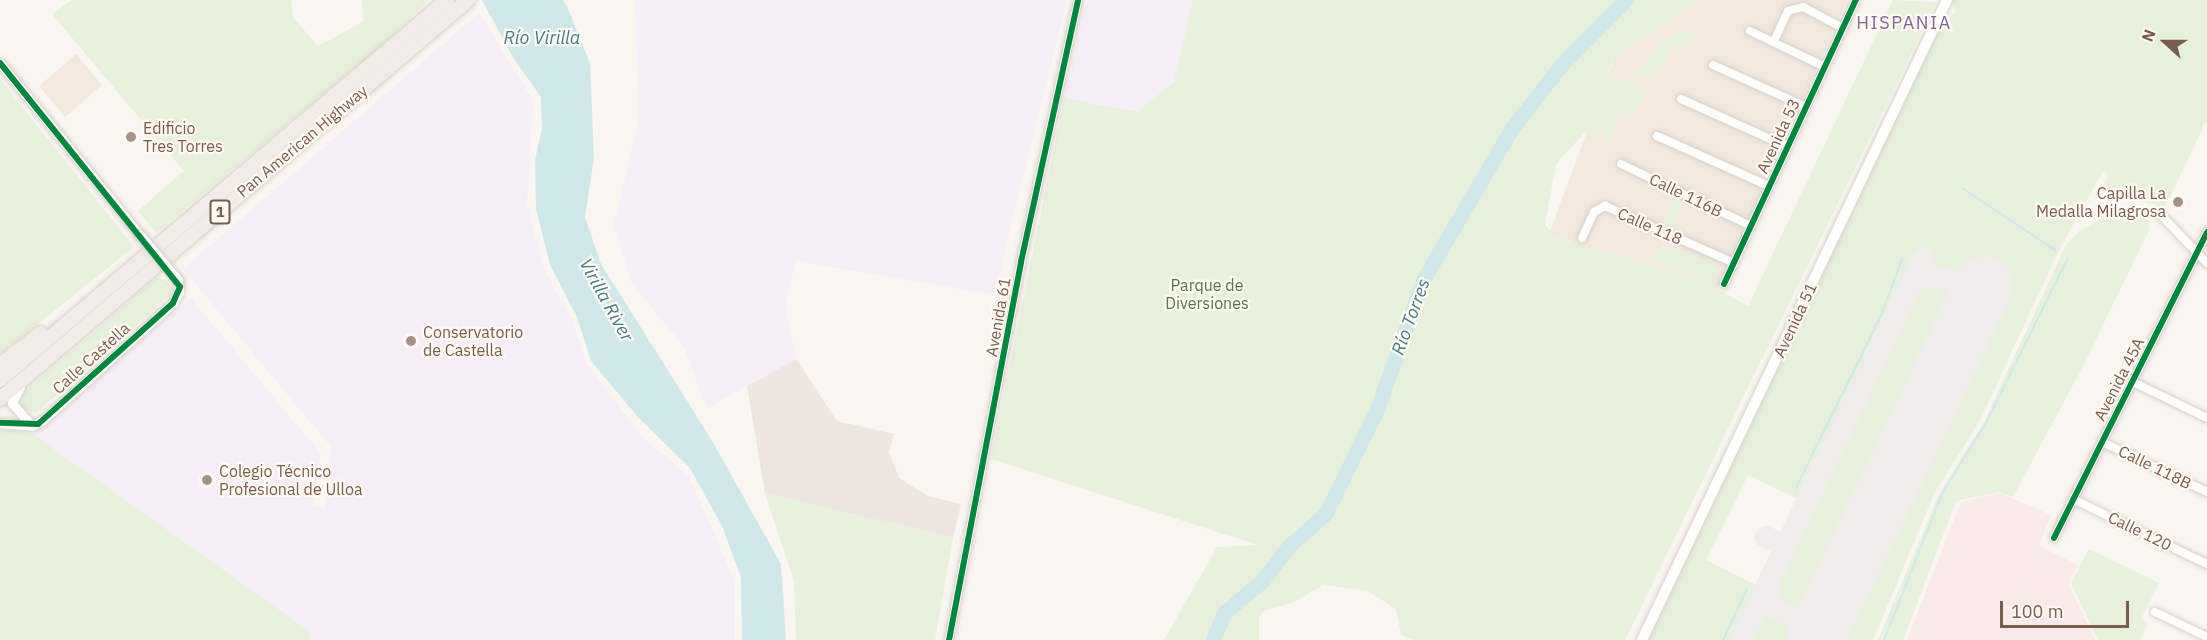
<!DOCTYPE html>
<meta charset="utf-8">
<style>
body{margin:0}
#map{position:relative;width:2207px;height:640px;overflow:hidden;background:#f9f5f0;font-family:"IBM Plex Sans",sans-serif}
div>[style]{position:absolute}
.residential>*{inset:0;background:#f2e8de}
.industrial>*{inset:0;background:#ede5e0}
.education>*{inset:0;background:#f6eef6}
.medical>*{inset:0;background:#fae9e9}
.green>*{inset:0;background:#e7f0db}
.water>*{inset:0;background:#d0e8ea}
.stream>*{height:2px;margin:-1px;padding:0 1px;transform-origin:1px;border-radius:1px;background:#d0e8ea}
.river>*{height:15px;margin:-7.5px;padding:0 7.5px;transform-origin:7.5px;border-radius:7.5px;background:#d0e8ea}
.taxiway>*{height:22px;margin:-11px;padding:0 11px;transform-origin:11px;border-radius:11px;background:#f0ecec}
.runway>*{height:58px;margin:-29px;padding:0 29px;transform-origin:29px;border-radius:29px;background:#f0ecec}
.roads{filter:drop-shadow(0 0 2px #d7d1cb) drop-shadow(0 0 2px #d7d1cb)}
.minor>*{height:8px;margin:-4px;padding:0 4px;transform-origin:4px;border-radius:4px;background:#fefefd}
.tertiary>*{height:9px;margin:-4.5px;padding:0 4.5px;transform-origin:4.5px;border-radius:4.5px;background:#fefefd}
.secondary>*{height:10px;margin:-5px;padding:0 5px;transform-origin:5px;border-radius:5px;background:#fefefd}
.trunk>*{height:14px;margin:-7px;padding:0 7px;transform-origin:7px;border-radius:7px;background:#f2ece8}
.bridges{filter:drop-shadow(0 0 2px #d7d1cb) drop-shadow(0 0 2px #d7d1cb)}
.tertiary-bridge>*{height:9px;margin:-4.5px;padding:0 4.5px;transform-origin:4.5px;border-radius:4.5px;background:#fefefd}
.cycleway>*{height:6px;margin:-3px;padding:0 3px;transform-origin:3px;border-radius:3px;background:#00873e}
.dots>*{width:16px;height:16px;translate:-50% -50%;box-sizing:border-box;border:3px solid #fffaf3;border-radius:50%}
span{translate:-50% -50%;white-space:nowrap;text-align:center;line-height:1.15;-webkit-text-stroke:4.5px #fffaf3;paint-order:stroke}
.shield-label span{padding:2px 4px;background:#fffaf3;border:2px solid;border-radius:4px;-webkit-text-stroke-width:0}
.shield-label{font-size:15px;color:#7a5c4d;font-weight:700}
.poi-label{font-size:16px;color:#7a5c4d}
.left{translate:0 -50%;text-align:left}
.right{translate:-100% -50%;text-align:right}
.street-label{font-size:16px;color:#7a5c4d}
.park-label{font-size:16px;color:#537a41}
.neighbourhood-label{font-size:18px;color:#846695;letter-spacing:1.5px}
.water-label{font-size:18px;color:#437c86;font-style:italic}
.north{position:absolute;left:2135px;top:12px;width:60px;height:60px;-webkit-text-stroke:4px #fffaf3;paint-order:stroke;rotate:291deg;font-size:16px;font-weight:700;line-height:24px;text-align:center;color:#7a5c4d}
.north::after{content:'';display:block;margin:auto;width:21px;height:27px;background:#7a5c4d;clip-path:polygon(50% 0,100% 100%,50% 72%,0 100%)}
.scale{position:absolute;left:2000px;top:601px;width:129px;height:27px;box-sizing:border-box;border:3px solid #7a5c4d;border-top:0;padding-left:8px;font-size:18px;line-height:21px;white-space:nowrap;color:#7a5c4d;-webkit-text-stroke:4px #fffaf3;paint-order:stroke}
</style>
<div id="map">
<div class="residential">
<div style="clip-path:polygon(1700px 0,1847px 0,1717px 290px,1549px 234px,1615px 56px)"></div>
<div style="clip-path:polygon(76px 54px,102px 85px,65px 117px,39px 86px)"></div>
</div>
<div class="industrial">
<div style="clip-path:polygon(796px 359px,837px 421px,894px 434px,889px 452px,899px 478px,928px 496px,961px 504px,953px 538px,765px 493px,747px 386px)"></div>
</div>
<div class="education">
<div style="clip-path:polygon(635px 0,1067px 0,994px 295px,796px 261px,785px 304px,796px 359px,707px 408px,683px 345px,632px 284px,614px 226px,639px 117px)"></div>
<div style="clip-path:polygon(1087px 0,1193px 0,1174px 82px,1137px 112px,1064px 98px)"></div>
<div style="clip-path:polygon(479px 13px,533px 100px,527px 204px,544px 269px,571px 319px,587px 364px,641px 436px,689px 476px,735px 582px,735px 640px,311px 640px,309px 633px,291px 618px,33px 434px,191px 298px,321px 454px,312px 506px,325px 509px,331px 447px,183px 269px)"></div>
</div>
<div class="medical">
<div style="clip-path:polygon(2000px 493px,2051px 515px,2039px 546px,2078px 565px,2069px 585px,2095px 640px,1907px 640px,1961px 502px)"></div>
</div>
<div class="green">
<div style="clip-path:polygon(72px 0,291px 0,293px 17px,318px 46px,363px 22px,362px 0,428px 0,382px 45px,156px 233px,138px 211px,184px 171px,52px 14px)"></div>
<div style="clip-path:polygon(1193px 0,1701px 0,1615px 56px,1607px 74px,1628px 83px,1662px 41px,1686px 29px,1696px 34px,1679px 53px,1672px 48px,1653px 78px,1639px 72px,1632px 85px,1647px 94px,1632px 115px,1620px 111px,1610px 140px,1586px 131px,1556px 164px,1545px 225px,1554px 236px,1704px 282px,1748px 306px,1893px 0,1936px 2px,1625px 640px,1414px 640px,1401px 635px,1396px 609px,1368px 591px,1323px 585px,1294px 602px,1264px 611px,1259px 617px,1259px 640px,1164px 640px,1217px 547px,1258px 545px,991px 459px,1064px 98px,1137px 112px,1174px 82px)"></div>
<div style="clip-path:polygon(1954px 0,2207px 0,2207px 120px,2165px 207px,2135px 200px,2114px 200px,2102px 192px,2108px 174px,2103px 171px,2058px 252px,1980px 420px,1935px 492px,1873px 640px,1836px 640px,2004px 290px,1977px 278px,1927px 268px,1932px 260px,1919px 253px,1800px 500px,1748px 475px,1706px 560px,1758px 586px,1733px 640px,1649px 640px,1937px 35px,1955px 12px)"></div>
<div style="clip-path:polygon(0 79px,134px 247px,0 354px)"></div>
<div style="clip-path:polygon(1675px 196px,1685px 202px,1673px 227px,1661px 227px)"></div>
<div style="clip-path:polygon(2136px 206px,2148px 215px,2150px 228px,2083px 366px,2013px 497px,1999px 492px,1956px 501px,1903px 640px,1878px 640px,1939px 494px,1984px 422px,2066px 245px,2080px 231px,2107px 215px)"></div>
<div style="clip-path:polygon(1662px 245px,1716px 262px,1714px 267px,1719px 269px,1714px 284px,1648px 260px)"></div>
<div style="clip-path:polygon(158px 277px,168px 282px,173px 289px,170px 295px,36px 413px,21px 408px,21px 395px)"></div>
<div style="clip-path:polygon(1932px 283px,1962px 293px,1811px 608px,1801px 613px,1778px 601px,1773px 590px,1916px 292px)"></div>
<div style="clip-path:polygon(6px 430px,33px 434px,291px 618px,309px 633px,311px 640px,0 640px,0 431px)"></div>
<div style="clip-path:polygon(765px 493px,953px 538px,935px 640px,796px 640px,794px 581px)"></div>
<div style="clip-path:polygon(2089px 549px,2159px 583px,2141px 619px,2148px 624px,2140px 640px,2098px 640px,2071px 583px)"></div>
<div style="clip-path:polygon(1767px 615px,1792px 625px,1796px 630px,1795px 640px,1749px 640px,1760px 618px)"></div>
</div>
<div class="water">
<div style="clip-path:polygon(482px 0,563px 0,568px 9px,590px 63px,594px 158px,585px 217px,601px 264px,711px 439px,781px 564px,786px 640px,742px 640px,741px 578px,723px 528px,690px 468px,638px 417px,591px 361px,577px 317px,550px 265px,536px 209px,535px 160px,542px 128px,541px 97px,514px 59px)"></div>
</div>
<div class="stream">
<div style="left:1962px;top:188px;width:112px;rotate:33.7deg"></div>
<div style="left:1796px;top:488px;width:195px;rotate:-63.8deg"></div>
<div style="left:1882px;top:313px;width:58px;rotate:-69.7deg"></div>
<div style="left:1723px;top:640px;width:56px;rotate:-64.8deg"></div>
<div style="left:1884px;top:640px;width:159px;rotate:-68.3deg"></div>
<div style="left:1943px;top:492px;width:81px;rotate:-58.1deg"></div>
<div style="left:1986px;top:423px;width:184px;rotate:-63.6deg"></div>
</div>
<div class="river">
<div style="left:1213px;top:640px;width:29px;rotate:-68deg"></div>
<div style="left:1224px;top:613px;width:50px;rotate:-40.1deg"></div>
<div style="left:1262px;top:581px;width:44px;rotate:-52.4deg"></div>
<div style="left:1289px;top:546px;width:50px;rotate:-41.7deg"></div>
<div style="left:1326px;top:513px;width:113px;rotate:-63.7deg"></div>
<div style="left:1376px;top:412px;width:142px;rotate:-70.3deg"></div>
<div style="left:1424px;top:278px;width:174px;rotate:-59.6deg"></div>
<div style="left:1512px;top:128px;width:83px;rotate:-51.9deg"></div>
<div style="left:1563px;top:63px;width:89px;rotate:-45deg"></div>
</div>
<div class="taxiway">
<div style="left:1912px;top:282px;width:17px;rotate:-24deg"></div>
<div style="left:1928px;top:275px;width:38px;rotate:15deg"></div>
<div style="left:1965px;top:285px;width:15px;rotate:62deg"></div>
<div style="left:1972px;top:298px;width:14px;rotate:90deg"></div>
<div style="left:1766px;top:537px;width:14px;rotate:25deg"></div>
<div style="left:1779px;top:543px;width:12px;rotate:-24deg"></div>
<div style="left:1766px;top:589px;width:21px;rotate:65deg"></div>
<div style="left:1775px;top:608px;width:31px;rotate:29deg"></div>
<div style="left:1802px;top:623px;width:19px;rotate:62deg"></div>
<div style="left:1802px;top:623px;width:9px;rotate:6deg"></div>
<div style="left:1811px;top:624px;width:18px;rotate:-27deg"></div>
<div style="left:1741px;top:640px;width:422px;rotate:-64.5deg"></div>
</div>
<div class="runway">
<div style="left:1815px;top:640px;width:393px;rotate:-64.5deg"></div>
</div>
<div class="roads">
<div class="minor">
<div style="left:1750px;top:31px;width:83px;rotate:25.6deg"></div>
<div style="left:1774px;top:41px;width:33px;rotate:-65deg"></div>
<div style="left:1788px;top:11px;width:16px;rotate:-15deg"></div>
<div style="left:1803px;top:7px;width:45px;rotate:27.7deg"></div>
<div style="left:1713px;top:65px;width:102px;rotate:24.3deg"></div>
<div style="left:1681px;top:99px;width:117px;rotate:24.2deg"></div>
<div style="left:1657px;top:136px;width:123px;rotate:24.1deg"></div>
<div style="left:1621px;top:164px;width:144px;rotate:25.5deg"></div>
<div style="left:2160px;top:214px;width:68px;rotate:46.2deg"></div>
<div style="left:1582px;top:238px;width:29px;rotate:-65deg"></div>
<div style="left:1594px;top:212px;width:13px;rotate:-29deg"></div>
<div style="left:1605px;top:206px;width:141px;rotate:23.8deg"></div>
<div style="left:1724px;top:284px;width:313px;rotate:-65.1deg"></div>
<div style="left:2133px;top:382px;width:82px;rotate:25.9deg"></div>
<div style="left:2102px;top:442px;width:116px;rotate:25.5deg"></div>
<div style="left:2073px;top:499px;width:149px;rotate:25.9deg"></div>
<div style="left:2054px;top:538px;width:342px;rotate:-63.4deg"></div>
<div style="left:2155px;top:612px;width:58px;rotate:25.7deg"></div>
<div style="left:949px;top:640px;width:385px;rotate:-79.2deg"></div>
<div style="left:1021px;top:262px;width:268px;rotate:-77.7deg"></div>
</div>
<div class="tertiary">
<div style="left:0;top:63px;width:222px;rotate:50.9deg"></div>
<div style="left:20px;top:387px;width:18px;rotate:117deg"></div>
<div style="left:12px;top:403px;width:30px;rotate:49deg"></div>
<div style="left:0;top:423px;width:32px;rotate:5deg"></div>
<div style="left:32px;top:426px;width:13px;rotate:-29deg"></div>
<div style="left:43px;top:420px;width:175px;rotate:-42deg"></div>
<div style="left:173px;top:303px;width:13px;rotate:-63deg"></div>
<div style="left:179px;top:291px;width:11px;rotate:-95deg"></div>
</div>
<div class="secondary">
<div style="left:1642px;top:640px;width:709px;rotate:-64.52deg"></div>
</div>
<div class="trunk">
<div style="left:0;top:365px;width:51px;rotate:-37.8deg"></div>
<div style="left:0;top:380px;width:587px;rotate:-40.37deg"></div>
<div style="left:0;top:399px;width:615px;rotate:-40.45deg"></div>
</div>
</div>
<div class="bridges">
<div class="tertiary-bridge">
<div style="left:140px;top:235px;width:59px;rotate:49.8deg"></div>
</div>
</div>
<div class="cycleway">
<div style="left:0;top:63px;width:287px;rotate:51.2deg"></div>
<div style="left:180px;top:287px;width:17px;rotate:114deg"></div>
<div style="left:173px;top:303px;width:181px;rotate:138.1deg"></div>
<div style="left:38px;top:424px;width:38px;rotate:-178deg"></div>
<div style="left:1724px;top:284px;width:313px;rotate:-65.1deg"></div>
<div style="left:2054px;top:538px;width:342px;rotate:-63.4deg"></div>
<div style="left:949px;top:640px;width:385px;rotate:-79.2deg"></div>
<div style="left:1021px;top:262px;width:268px;rotate:-77.7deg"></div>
</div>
<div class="dots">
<div style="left:131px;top:137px;background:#a69286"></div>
<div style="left:2178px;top:202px;background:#a69286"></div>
<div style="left:411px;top:341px;background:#a69286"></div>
<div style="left:207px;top:480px;background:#a69286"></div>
</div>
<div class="shield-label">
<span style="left:220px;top:212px">1</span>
</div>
<div class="poi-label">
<span class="left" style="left:143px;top:137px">Edificio<br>Tres Torres</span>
<span class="right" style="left:2166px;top:202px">Capilla La<br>Medalla Milagrosa</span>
<span class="left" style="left:423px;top:341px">Conservatorio<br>de Castella</span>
<span class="left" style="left:219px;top:480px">Colegio Técnico<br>Profesional de Ulloa</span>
</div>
<div class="street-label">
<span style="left:1778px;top:136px;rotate:-65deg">Avenida 53</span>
<span style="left:302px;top:141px;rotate:-40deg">Pan American Highway</span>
<span style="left:1686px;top:195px;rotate:26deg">Calle 116B</span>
<span style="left:1650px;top:226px;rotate:24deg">Calle 118</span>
<span style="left:998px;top:317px;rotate:-80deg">Avenida 61</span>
<span style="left:1795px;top:320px;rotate:-65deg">Avenida 51</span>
<span style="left:91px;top:358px;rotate:-42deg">Calle Castella</span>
<span style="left:2119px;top:379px;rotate:-63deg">Avenida 45A</span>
<span style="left:2155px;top:467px;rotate:26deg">Calle 118B</span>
<span style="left:2140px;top:531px;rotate:26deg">Calle 120</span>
</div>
<div class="park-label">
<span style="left:1207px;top:294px">Parque de<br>Diversiones</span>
</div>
<div class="neighbourhood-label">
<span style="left:1904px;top:23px">HISPANIA</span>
</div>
<div class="water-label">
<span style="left:542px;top:38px">Río Virilla</span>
<span style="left:606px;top:300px;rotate:61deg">Virilla River</span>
<span style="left:1411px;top:317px;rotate:-70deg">Río Torres</span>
</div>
<div class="north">N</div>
<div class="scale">100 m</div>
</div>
